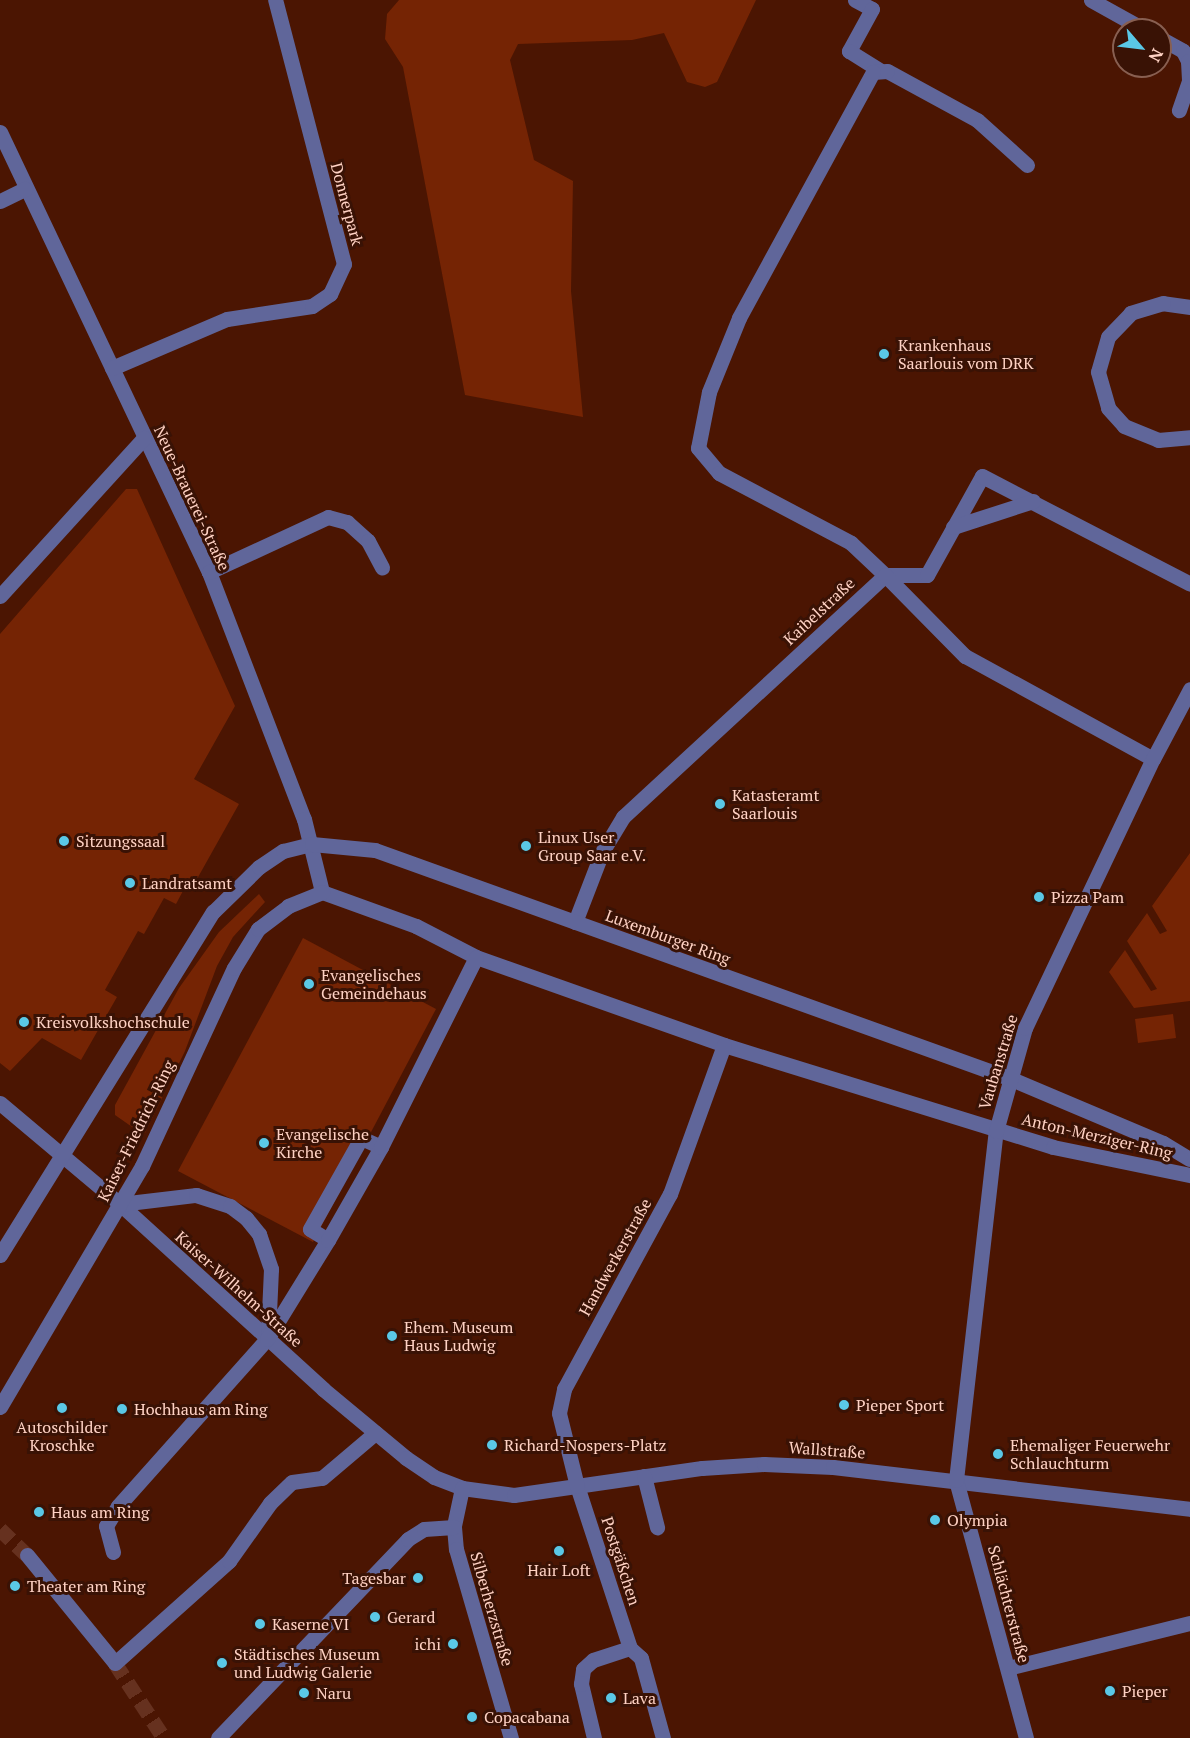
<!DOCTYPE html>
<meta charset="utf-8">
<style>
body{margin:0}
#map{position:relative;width:1190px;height:1738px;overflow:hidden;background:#4b1502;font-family:"PT Serif",serif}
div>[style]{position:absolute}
.green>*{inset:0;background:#752404}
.minor-tunnel>*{height:15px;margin-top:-7.5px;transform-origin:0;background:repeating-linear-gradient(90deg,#66311f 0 15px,transparent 0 23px)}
.minor>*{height:15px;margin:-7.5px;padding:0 7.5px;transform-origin:7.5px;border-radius:7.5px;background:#60669a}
.dots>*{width:16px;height:16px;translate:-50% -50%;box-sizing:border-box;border:3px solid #391205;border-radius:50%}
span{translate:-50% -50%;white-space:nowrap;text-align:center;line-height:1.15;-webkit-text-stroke:6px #391205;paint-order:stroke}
.street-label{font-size:16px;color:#ffd2c4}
.poi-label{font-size:16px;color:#ffd2c4}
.left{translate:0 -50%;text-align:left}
.right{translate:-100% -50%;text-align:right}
.north{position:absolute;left:1112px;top:18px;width:60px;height:60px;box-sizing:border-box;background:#391205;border:2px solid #885f51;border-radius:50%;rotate:118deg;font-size:16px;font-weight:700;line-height:24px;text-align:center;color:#ffd2c4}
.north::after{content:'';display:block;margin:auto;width:21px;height:27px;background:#5ac8e6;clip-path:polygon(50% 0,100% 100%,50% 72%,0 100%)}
</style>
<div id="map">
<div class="green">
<div style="clip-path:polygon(399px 0,756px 0,717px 82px,705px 87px,687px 82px,664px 33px,632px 40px,518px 44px,510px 60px,534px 160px,573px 181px,571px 291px,583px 417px,465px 395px,403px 67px,385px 39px,387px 14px)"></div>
<div style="clip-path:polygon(126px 489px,137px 489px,235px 706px,194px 779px,239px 804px,197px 879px,191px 876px,176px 904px,164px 898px,144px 934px,138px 931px,105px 990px,117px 997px,81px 1060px,42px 1038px,10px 1071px,0 1063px,0 634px)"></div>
<div style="clip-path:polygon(1190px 853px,1190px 1001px,1134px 1008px,1109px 972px,1125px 950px,1151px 991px,1157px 989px,1127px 941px,1147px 913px,1160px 934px,1167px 931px,1152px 906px)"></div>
<div style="clip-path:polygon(259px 894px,265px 902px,233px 937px,217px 966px,185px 1051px,145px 1133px,135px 1129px,115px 1115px,115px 1105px,179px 988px,219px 932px)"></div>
<div style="clip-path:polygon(303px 938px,436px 1009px,313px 1242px,178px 1171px)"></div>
<div style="clip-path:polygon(1173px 1014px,1176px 1038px,1138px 1043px,1135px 1019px)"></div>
</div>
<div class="minor-tunnel">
<div style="left:0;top:1529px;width:37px;rotate:44deg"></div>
<div style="left:115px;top:1663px;width:90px;rotate:56.8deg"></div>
</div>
<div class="minor">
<div style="left:855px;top:0;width:19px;rotate:28deg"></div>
<div style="left:872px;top:9px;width:48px;rotate:118.7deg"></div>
<div style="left:849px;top:51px;width:36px;rotate:32deg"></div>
<div style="left:1091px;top:0;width:62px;rotate:29.1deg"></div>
<div style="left:1160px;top:38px;width:26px;rotate:29deg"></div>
<div style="left:1183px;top:51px;width:11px;rotate:63deg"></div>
<div style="left:1188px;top:61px;width:20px;rotate:87deg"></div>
<div style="left:1189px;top:81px;width:31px;rotate:109deg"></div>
<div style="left:0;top:132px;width:487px;rotate:64.6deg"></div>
<div style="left:209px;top:572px;width:265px;rotate:69deg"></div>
<div style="left:304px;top:819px;width:75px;rotate:76.1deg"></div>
<div style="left:1027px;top:165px;width:67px;rotate:-138deg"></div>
<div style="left:977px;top:120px;width:102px;rotate:-151.4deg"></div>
<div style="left:887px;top:71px;width:14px;rotate:176deg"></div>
<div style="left:873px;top:72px;width:280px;rotate:118.6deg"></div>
<div style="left:739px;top:318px;width:80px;rotate:112.1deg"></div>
<div style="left:709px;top:392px;width:57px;rotate:101.1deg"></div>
<div style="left:698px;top:448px;width:33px;rotate:50deg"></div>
<div style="left:719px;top:473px;width:149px;rotate:27.9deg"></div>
<div style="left:851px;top:543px;width:47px;rotate:43.3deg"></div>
<div style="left:885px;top:575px;width:42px"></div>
<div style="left:927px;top:575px;width:113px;rotate:-60.9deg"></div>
<div style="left:982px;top:476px;width:234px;rotate:27.4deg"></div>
<div style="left:0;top:201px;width:28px;rotate:-26deg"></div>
<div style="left:1190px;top:307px;width:27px;rotate:-172deg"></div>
<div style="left:1163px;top:303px;width:34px;rotate:163deg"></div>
<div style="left:1131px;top:313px;width:33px;rotate:134deg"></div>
<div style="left:1108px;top:337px;width:36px;rotate:106deg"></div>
<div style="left:1098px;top:372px;width:37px;rotate:74deg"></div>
<div style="left:1108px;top:408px;width:24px;rotate:48deg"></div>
<div style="left:1124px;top:426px;width:37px;rotate:22deg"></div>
<div style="left:1158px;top:440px;width:32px;rotate:-5deg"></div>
<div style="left:112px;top:368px;width:125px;rotate:-23.1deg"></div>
<div style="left:227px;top:319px;width:86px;rotate:-8.7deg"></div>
<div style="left:312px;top:306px;width:22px;rotate:-34deg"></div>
<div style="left:330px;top:294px;width:33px;rotate:-65deg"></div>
<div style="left:344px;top:264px;width:273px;rotate:-104.6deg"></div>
<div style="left:953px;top:527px;width:84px;rotate:-18deg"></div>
<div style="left:209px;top:572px;width:131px;rotate:-24.8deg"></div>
<div style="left:328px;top:517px;width:20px;rotate:15deg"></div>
<div style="left:347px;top:522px;width:28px;rotate:42deg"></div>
<div style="left:368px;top:541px;width:30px;rotate:62deg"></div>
<div style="left:0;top:596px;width:214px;rotate:-47.7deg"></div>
<div style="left:322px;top:892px;width:100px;rotate:19.9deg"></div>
<div style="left:416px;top:926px;width:68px;rotate:27.3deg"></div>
<div style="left:476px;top:957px;width:263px;rotate:19.5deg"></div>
<div style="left:724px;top:1045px;width:344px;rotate:17.2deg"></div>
<div style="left:1053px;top:1147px;width:140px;rotate:11.6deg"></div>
<div style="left:575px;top:922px;width:75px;rotate:-68.9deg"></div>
<div style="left:602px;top:852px;width:41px;rotate:-59deg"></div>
<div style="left:623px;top:817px;width:357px;rotate:-42.7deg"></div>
<div style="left:885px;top:575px;width:114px;rotate:45.4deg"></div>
<div style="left:965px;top:656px;width:214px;rotate:28.7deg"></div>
<div style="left:0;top:1103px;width:157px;rotate:40.1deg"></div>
<div style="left:120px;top:1204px;width:275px;rotate:42.3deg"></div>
<div style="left:323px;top:1389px;width:108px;rotate:39.7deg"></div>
<div style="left:406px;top:1458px;width:34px;rotate:34deg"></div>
<div style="left:434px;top:1477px;width:30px;rotate:21deg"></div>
<div style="left:462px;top:1488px;width:52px;rotate:7.7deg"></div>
<div style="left:514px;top:1495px;width:190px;rotate:-8.2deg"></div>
<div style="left:702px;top:1468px;width:62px;rotate:-3.7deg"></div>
<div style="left:764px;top:1464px;width:69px;rotate:2.5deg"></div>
<div style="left:833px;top:1467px;width:359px;rotate:6.7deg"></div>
<div style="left:120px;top:1204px;width:77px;rotate:-6.8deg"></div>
<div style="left:196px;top:1195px;width:36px;rotate:18deg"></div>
<div style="left:230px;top:1206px;width:20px;rotate:37deg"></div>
<div style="left:246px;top:1218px;width:21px;rotate:51deg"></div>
<div style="left:259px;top:1234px;width:37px;rotate:71deg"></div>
<div style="left:271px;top:1269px;width:65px;rotate:92.6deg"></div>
<div style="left:328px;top:1240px;width:21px;rotate:-149deg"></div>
<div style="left:310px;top:1229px;width:104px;rotate:-60.7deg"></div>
<div style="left:361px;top:1138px;width:22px;rotate:24deg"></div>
<div style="left:0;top:1255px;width:404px;rotate:-58.2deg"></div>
<div style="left:213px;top:912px;width:64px;rotate:-44.4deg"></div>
<div style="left:259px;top:867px;width:29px;rotate:-34deg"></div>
<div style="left:283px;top:851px;width:30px;rotate:-14deg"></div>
<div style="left:312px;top:844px;width:63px;rotate:5.4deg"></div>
<div style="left:375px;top:850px;width:674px;rotate:19.78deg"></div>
<div style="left:1009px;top:1078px;width:167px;rotate:22.9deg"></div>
<div style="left:1163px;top:1143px;width:31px;rotate:31deg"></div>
<div style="left:0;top:1407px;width:280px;rotate:-59.5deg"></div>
<div style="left:142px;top:1166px;width:218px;rotate:-65.1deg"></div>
<div style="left:234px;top:968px;width:46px;rotate:-58.4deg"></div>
<div style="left:258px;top:929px;width:38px;rotate:-37deg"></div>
<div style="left:288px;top:906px;width:37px;rotate:-22deg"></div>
<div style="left:644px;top:1476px;width:53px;rotate:75.7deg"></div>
<div style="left:462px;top:1488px;width:40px;rotate:102deg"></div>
<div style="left:454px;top:1527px;width:22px;rotate:85deg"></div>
<div style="left:456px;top:1549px;width:197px;rotate:73.8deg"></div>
<div style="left:113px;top:1552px;width:27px;rotate:-105deg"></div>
<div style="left:106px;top:1526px;width:23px;rotate:-59deg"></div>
<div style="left:118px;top:1506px;width:224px;rotate:-48.3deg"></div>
<div style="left:267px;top:1339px;width:116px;rotate:-58.4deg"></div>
<div style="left:328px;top:1240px;width:107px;rotate:-60.3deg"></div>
<div style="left:381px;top:1147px;width:212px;rotate:-63.4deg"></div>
<div style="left:27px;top:1555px;width:139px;rotate:50.8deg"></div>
<div style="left:115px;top:1663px;width:153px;rotate:-41.8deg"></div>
<div style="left:229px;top:1561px;width:71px;rotate:-54.7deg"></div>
<div style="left:270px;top:1503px;width:30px;rotate:-44deg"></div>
<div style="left:292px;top:1482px;width:30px;rotate:-8deg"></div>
<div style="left:322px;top:1478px;width:70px;rotate:-40.3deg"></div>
<div style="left:1008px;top:1668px;width:187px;rotate:-13.9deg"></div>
<div style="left:218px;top:1738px;width:275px;rotate:-46.3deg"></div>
<div style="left:408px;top:1539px;width:19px;rotate:-32deg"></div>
<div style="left:424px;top:1529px;width:30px;rotate:-4deg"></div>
<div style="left:594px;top:1738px;width:56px;rotate:-103.5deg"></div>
<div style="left:581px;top:1684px;width:15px;rotate:-82deg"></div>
<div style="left:583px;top:1669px;width:13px;rotate:-42deg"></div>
<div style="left:593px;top:1660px;width:39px;rotate:-18deg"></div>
<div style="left:663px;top:1738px;width:83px;rotate:-105.4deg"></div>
<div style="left:641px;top:1658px;width:15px;rotate:-138deg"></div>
<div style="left:630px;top:1648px;width:170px;rotate:-108.1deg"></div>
<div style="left:577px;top:1486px;width:75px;rotate:-103.9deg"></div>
<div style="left:559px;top:1413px;width:25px;rotate:-78deg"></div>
<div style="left:564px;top:1389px;width:222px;rotate:-61.5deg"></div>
<div style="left:670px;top:1194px;width:158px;rotate:-70.1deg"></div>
<div style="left:1026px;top:1738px;width:267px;rotate:-105.2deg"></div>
<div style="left:956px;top:1480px;width:351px;rotate:-83.5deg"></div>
<div style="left:996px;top:1131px;width:107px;rotate:-74.3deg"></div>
<div style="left:1025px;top:1028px;width:298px;rotate:-64.6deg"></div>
<div style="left:1153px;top:759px;width:79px;rotate:-62.1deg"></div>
</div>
<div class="dots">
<div style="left:884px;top:354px;background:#5ac8e6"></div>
<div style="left:720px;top:804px;background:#5ac8e6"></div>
<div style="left:64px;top:841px;background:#5ac8e6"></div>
<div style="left:526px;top:846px;background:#5ac8e6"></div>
<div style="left:130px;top:883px;background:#5ac8e6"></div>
<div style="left:1039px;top:897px;background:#5ac8e6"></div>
<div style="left:309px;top:984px;background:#5ac8e6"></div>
<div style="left:24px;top:1022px;background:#5ac8e6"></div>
<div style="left:264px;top:1143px;background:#5ac8e6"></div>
<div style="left:392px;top:1336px;background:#5ac8e6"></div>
<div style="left:844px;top:1405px;background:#5ac8e6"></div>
<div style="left:62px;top:1408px;background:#5ac8e6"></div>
<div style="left:122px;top:1409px;background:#5ac8e6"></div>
<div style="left:492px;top:1445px;background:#5ac8e6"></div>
<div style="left:998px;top:1454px;background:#5ac8e6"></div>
<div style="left:39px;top:1512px;background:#5ac8e6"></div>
<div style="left:935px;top:1520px;background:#5ac8e6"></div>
<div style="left:559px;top:1551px;background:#5ac8e6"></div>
<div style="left:418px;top:1578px;background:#5ac8e6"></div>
<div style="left:15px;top:1586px;background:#5ac8e6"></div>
<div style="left:375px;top:1617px;background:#5ac8e6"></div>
<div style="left:260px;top:1624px;background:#5ac8e6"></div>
<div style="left:453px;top:1644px;background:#5ac8e6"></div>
<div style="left:222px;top:1663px;background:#5ac8e6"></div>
<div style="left:1110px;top:1691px;background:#5ac8e6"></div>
<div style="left:304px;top:1693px;background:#5ac8e6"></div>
<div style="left:611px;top:1698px;background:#5ac8e6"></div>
<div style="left:472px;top:1717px;background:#5ac8e6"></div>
</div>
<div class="street-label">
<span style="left:347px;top:204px;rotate:75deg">Donnerpark</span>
<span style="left:192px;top:498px;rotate:65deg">Neue-Brauerei-Straße</span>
<span style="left:819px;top:611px;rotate:-43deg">Kaibelstraße</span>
<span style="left:668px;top:937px;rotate:20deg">Luxemburger Ring</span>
<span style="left:998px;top:1062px;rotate:-73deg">Vaubanstraße</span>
<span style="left:136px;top:1131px;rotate:-64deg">Kaiser-Friedrich-Ring</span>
<span style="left:1097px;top:1136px;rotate:13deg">Anton-Merziger-Ring</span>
<span style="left:615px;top:1257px;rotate:-61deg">Handwerkerstraße</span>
<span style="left:239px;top:1289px;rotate:42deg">Kaiser-Wilhelm-Straße</span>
<span style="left:827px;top:1450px;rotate:4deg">Wallstraße</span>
<span style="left:621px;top:1561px;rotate:72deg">Postgäßchen</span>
<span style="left:1009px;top:1604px;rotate:75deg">Schlächterstraße</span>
<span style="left:492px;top:1609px;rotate:74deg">Silberherzstraße</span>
</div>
<div class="poi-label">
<span class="left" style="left:898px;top:354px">Krankenhaus<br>Saarlouis vom DRK</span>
<span class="left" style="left:732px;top:804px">Katasteramt<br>Saarlouis</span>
<span class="left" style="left:538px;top:846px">Linux User<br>Group Saar e.V.</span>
<span class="left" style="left:76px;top:841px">Sitzungssaal</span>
<span class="left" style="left:142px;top:883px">Landratsamt</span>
<span class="left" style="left:1051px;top:897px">Pizza Pam</span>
<span class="left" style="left:321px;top:984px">Evangelisches<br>Gemeindehaus</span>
<span class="left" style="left:36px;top:1022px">Kreisvolkshochschule</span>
<span class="left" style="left:276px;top:1143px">Evangelische<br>Kirche</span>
<span class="left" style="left:404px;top:1336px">Ehem. Museum<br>Haus Ludwig</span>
<span class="left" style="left:856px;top:1405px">Pieper Sport</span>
<span class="left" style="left:134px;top:1409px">Hochhaus am Ring</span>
<span style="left:62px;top:1436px">Autoschilder<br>Kroschke</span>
<span class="left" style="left:504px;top:1445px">Richard-Nospers-Platz</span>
<span class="left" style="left:1010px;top:1454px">Ehemaliger Feuerwehr<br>Schlauchturm</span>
<span class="left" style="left:51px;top:1512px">Haus am Ring</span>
<span class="left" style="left:947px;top:1520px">Olympia</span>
<span style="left:559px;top:1570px">Hair Loft</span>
<span class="right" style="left:406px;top:1578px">Tagesbar</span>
<span class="left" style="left:27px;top:1586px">Theater am Ring</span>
<span class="left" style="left:387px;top:1617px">Gerard</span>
<span class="left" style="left:272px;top:1624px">Kaserne VI</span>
<span class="right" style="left:441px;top:1644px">ichi</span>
<span class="left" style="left:234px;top:1663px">Städtisches Museum<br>und Ludwig Galerie</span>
<span class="left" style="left:1122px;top:1691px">Pieper</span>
<span class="left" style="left:316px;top:1693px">Naru</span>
<span class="left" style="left:623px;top:1698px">Lava</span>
<span class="left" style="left:484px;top:1717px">Copacabana</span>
</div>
<div class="north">N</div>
</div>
